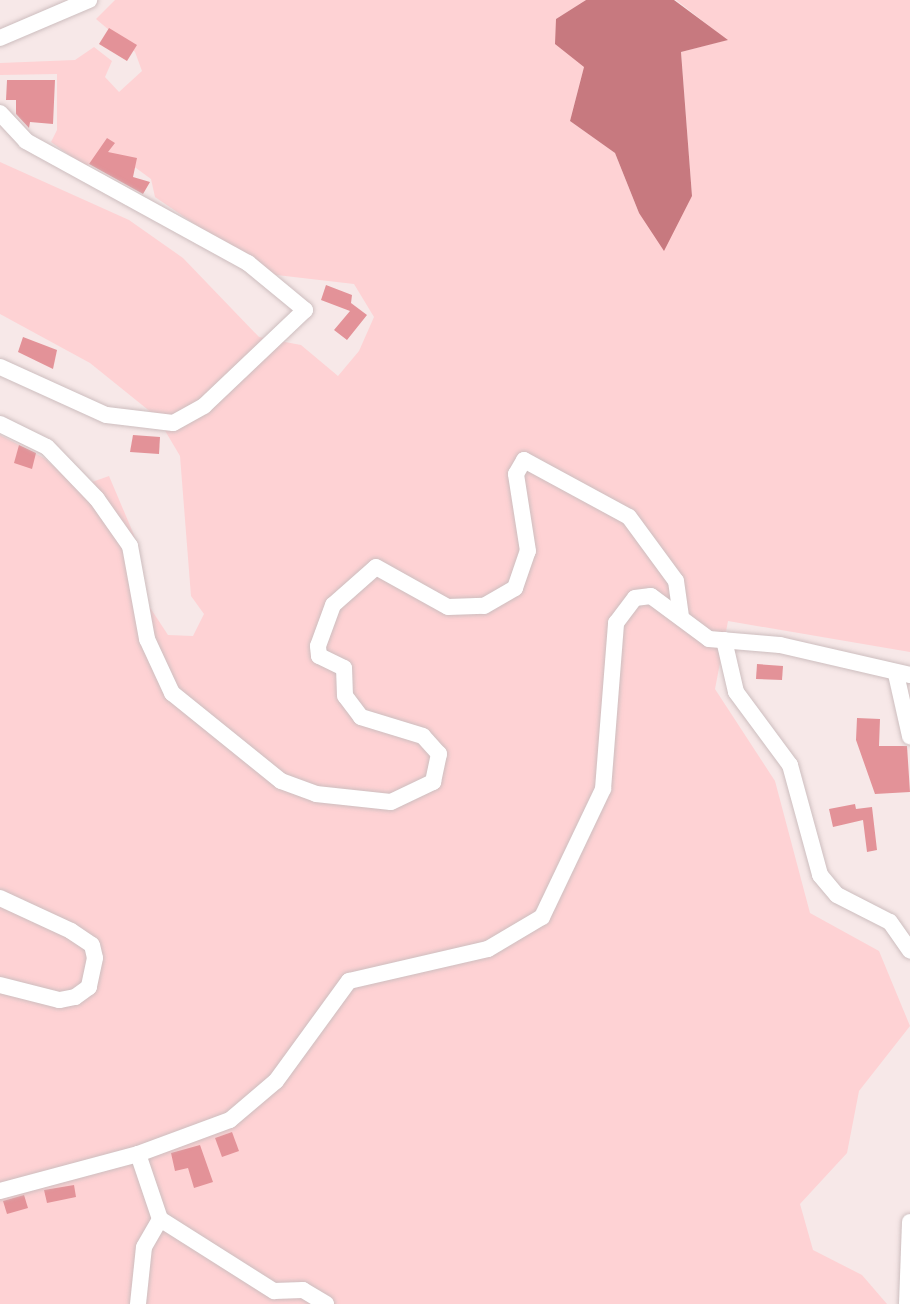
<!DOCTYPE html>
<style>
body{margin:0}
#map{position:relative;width:910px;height:1304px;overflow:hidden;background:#f7e8e8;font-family:"Archivo Narrow",sans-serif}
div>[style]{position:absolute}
.green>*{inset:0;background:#fed2d4}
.water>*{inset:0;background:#c7797f}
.building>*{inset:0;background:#e39298}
.roads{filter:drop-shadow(0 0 2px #cdbebf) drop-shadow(0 0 2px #cdbebf)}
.minor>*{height:16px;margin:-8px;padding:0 8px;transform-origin:8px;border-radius:8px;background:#fff}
span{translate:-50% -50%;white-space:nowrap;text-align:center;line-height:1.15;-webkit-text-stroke:6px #fff;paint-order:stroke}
</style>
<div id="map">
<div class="green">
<div style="clip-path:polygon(115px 0,586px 0,556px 19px,584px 67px,570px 121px,615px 153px,639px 213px,692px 196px,681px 52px,727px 40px,676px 0,910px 0,910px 652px,728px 621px,715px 689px,775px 781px,810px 913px,879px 951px,910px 1026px,859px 1091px,847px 1153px,800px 1204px,813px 1250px,862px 1275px,887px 1304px,0 1304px,0 435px,44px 458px,78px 487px,109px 476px,134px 535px,147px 603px,168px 635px,193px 636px,204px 614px,191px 596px,180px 456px,157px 417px,90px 363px,0 314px,0 162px,129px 220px,183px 258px,259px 337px,301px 345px,338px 376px,359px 351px,374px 317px,354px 284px,268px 274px,155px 197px,151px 179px,136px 168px,100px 155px,86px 167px,51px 142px,57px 130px,57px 74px,0 75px,0 63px,75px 60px,94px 47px,112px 61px,105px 77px,119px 92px,142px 71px,135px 52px,96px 19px)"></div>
</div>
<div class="water">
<div style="clip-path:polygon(586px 0,674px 0,728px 40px,681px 52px,692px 196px,664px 251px,639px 213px,615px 153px,570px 121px,584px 67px,555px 44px,556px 19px)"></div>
</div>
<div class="building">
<div style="clip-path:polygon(109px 28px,137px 45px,127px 61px,99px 44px)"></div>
<div style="clip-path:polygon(7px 80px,55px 80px,53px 124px,30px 122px,29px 128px,16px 114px,16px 100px,6px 100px)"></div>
<div style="clip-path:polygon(107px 138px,115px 143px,108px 152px,137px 158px,133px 177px,150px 182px,143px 194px,89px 164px)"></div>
<div style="clip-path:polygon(326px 285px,352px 295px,351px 303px,367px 315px,347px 340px,334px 330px,350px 311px,321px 300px)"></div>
<div style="clip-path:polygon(23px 337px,57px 350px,53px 369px,18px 352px)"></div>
<div style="clip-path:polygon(133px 435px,160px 437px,159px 454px,130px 452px)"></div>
<div style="clip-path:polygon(19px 445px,36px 453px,32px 469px,14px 463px)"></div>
<div style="clip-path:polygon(757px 664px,783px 666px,782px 680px,756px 679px)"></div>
<div style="clip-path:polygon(857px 718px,880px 719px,879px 746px,907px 746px,910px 792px,875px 794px,856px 740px)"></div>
<div style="clip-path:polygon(855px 804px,856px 809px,872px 807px,877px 850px,867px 852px,863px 820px,833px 827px,829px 809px)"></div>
<div style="clip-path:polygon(232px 1132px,239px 1151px,222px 1157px,215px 1138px)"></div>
<div style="clip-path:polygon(200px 1145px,213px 1182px,194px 1188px,188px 1168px,175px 1171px,171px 1153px)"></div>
<div style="clip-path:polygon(74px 1185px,76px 1197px,47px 1203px,44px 1190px)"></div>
<div style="clip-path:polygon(24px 1195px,28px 1208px,7px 1214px,3px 1201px)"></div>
</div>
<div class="roads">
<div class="minor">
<div style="left:0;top:38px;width:97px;rotate:-23.1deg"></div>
<div style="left:0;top:113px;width:38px;rotate:47deg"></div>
<div style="left:26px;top:141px;width:253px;rotate:28.8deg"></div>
<div style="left:248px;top:263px;width:74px;rotate:39.5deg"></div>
<div style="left:305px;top:310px;width:139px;rotate:136.5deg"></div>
<div style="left:204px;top:406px;width:35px;rotate:151deg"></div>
<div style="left:173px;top:423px;width:67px;rotate:-173.2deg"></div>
<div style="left:106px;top:415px;width:116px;rotate:-155.6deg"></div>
<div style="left:0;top:424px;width:52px;rotate:26.1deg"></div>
<div style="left:47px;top:447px;width:72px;rotate:46.1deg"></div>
<div style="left:97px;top:499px;width:57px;rotate:54.9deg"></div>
<div style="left:130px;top:546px;width:95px;rotate:79.6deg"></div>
<div style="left:147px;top:639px;width:60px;rotate:65.2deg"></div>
<div style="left:172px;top:693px;width:140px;rotate:38.9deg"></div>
<div style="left:281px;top:781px;width:37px;rotate:20deg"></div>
<div style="left:316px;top:794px;width:75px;rotate:6.1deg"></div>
<div style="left:391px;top:802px;width:47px;rotate:-25.5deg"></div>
<div style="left:433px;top:782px;width:29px;rotate:-78deg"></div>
<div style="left:439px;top:754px;width:24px;rotate:-132deg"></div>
<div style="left:423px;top:736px;width:65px;rotate:-163deg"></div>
<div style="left:361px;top:717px;width:26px;rotate:-127deg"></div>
<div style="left:345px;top:696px;width:28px;rotate:-92deg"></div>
<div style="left:344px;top:668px;width:28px;rotate:-154deg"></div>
<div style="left:319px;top:656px;width:10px;rotate:-96deg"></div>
<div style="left:318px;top:646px;width:44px;rotate:-69.9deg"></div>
<div style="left:333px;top:605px;width:57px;rotate:-41.5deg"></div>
<div style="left:376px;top:567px;width:82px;rotate:29.1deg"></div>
<div style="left:448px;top:607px;width:36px;rotate:-2deg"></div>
<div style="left:484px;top:606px;width:36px;rotate:-30deg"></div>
<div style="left:515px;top:588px;width:39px;rotate:-71deg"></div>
<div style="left:528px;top:551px;width:78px;rotate:-98.9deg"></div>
<div style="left:516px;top:474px;width:16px;rotate:-60deg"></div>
<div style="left:524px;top:460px;width:119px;rotate:28.5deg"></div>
<div style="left:629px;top:517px;width:79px;rotate:53.7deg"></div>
<div style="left:676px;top:581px;width:37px;rotate:82deg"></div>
<div style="left:724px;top:640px;width:53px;rotate:77deg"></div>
<div style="left:736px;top:692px;width:91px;rotate:53.5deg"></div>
<div style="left:790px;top:765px;width:114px;rotate:74.7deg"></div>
<div style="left:820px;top:875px;width:26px;rotate:50deg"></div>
<div style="left:837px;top:895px;width:59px;rotate:27deg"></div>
<div style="left:890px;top:922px;width:35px;rotate:55deg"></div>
<div style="left:896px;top:674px;width:64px;rotate:77.3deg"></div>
<div style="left:0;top:898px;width:78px;rotate:24.9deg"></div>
<div style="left:71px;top:931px;width:25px;rotate:34deg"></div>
<div style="left:92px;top:945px;width:13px;rotate:77deg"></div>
<div style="left:95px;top:958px;width:30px;rotate:102deg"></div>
<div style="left:89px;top:987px;width:17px;rotate:144deg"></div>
<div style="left:75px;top:997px;width:16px;rotate:169deg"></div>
<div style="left:59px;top:1000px;width:61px;rotate:-165.7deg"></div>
<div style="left:138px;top:1154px;width:69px;rotate:71.3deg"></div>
<div style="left:160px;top:1219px;width:135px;rotate:32.3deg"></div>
<div style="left:274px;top:1291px;width:29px;rotate:-2deg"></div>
<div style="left:303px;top:1290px;width:27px;rotate:31deg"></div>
<div style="left:0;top:1191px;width:143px;rotate:-15deg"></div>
<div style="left:138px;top:1154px;width:98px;rotate:-20.3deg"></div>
<div style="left:230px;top:1120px;width:60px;rotate:-40.3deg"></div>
<div style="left:276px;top:1081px;width:124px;rotate:-53.9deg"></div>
<div style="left:349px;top:981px;width:143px;rotate:-13deg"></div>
<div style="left:488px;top:949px;width:63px;rotate:-30.7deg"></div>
<div style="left:542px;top:917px;width:142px;rotate:-64.5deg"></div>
<div style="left:603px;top:789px;width:167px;rotate:-85.5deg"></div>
<div style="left:616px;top:623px;width:31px;rotate:-53deg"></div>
<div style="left:635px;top:598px;width:16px;rotate:-7deg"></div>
<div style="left:651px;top:596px;width:72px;rotate:36.6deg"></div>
<div style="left:709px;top:639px;width:71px;rotate:4.8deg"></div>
<div style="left:780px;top:645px;width:133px;rotate:13deg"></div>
<div style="left:138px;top:1304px;width:57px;rotate:-84deg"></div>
<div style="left:144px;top:1247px;width:32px;rotate:-60deg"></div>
<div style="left:907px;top:1304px;width:82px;rotate:-87.9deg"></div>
</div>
</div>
</div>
